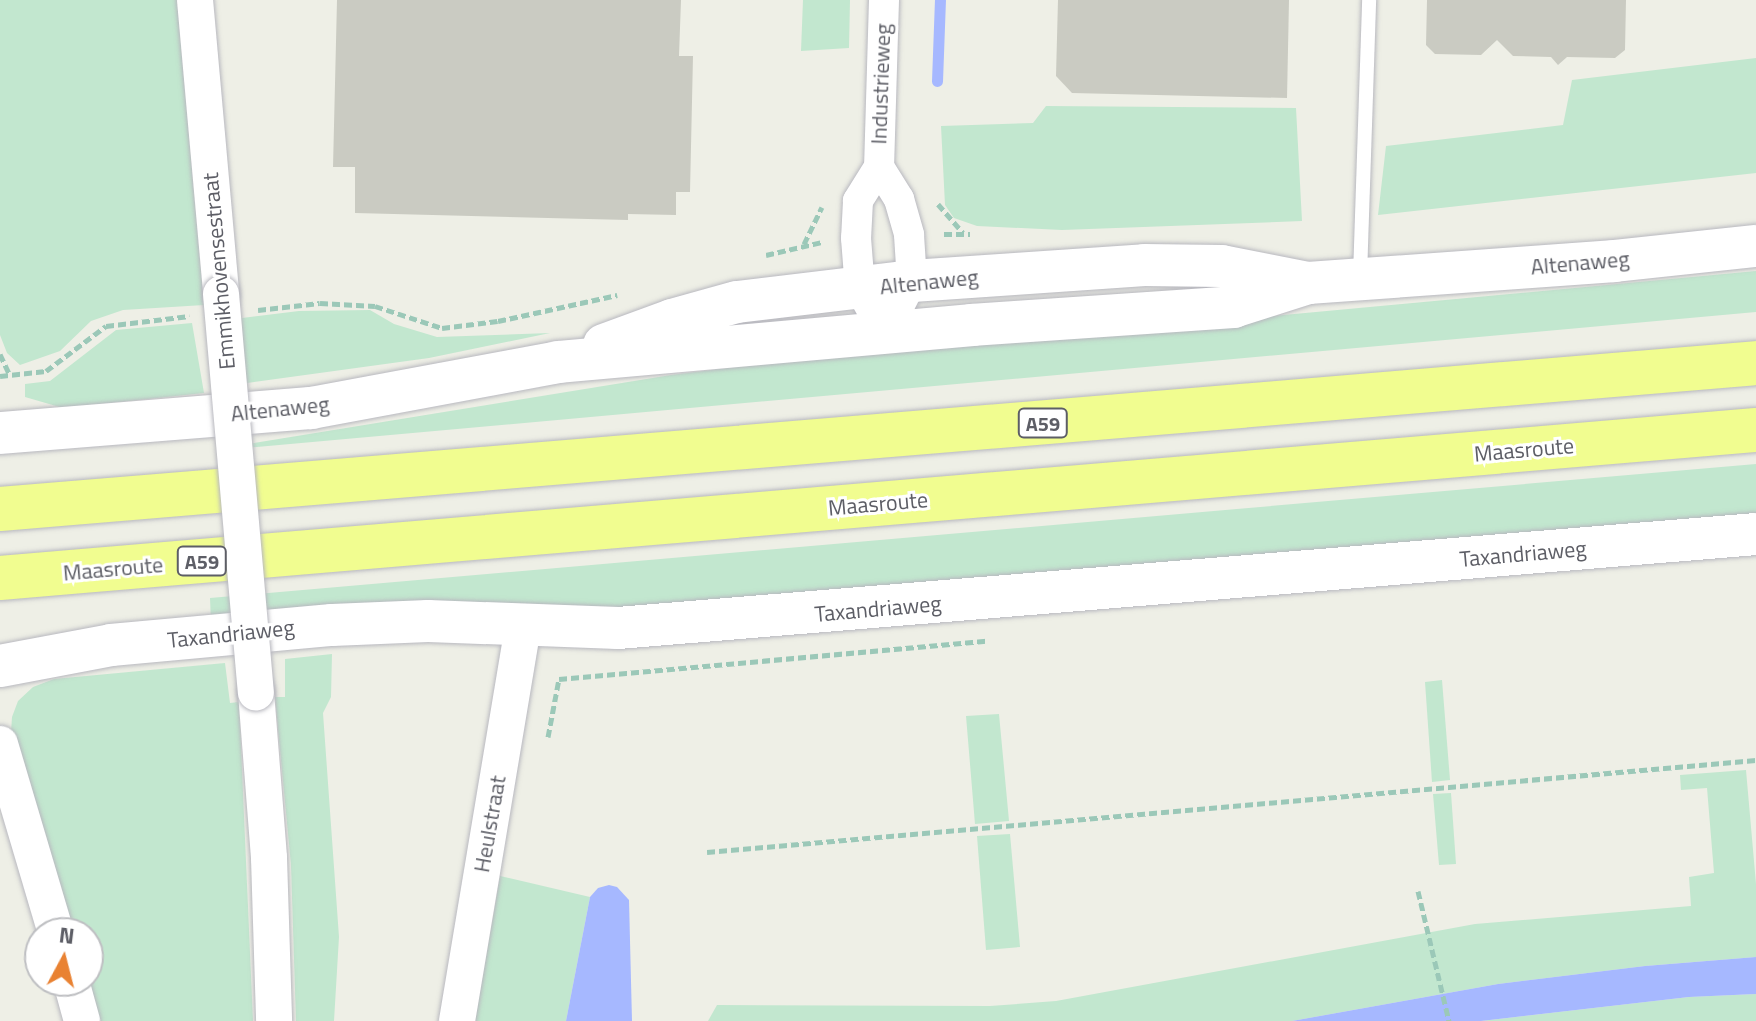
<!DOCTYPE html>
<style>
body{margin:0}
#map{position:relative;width:1756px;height:1021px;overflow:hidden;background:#eeefe6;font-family:"Titillium Web",sans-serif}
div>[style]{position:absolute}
.green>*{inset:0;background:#c2e7cf}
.water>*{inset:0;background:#a6b8ff}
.stream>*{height:11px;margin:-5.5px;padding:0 5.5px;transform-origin:5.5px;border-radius:5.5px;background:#a6b8ff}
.building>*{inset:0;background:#cacbc2}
.path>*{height:5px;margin-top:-2.5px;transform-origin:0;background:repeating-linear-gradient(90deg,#9bc8b8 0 8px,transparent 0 12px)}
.roads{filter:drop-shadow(0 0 2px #b8b8bf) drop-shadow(0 0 2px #b8b8bf)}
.service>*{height:14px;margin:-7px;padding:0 7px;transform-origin:7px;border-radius:7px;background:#fff}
.minor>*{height:30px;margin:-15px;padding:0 15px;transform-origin:15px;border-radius:15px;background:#fff}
.tertiary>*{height:36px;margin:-18px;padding:0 18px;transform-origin:18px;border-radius:18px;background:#fff}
.secondary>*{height:42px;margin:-21px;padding:0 21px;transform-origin:21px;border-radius:21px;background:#fff}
.motorway>*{height:44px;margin:-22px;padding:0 22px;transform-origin:22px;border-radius:22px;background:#f1fd90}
.bridges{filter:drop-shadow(0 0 2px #b8b8bf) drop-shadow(0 0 2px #b8b8bf)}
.tertiary-bridge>*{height:36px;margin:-18px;padding:0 18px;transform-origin:18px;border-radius:18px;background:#fff}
span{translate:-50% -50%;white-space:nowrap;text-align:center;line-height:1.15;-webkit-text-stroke:6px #fff;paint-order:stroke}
.shield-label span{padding:2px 6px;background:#fff;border:2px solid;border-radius:6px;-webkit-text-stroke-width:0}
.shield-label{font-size:20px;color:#5d5e66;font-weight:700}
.street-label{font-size:22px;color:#5d5e66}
.north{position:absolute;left:24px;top:917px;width:80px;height:80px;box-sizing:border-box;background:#fff;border:2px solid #bebfc2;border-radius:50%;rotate:7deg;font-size:22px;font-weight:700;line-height:32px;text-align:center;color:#5d5e66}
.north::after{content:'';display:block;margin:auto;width:28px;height:36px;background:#e98232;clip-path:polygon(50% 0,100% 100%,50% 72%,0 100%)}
</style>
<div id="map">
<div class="green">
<div style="clip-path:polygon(0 0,177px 0,204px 305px,123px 310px,91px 321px,60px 351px,20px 365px,7px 353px,0 335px)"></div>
<div style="clip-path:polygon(803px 0,850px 0,849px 48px,801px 51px)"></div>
<div style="clip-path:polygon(1756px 58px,1756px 173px,1378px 215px,1386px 146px,1563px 125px,1572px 80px)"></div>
<div style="clip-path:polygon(1046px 106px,1296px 108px,1302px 221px,1062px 230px,977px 226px,954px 218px,945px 205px,941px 126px,1033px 123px)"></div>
<div style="clip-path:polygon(1756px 271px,1756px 312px,246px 448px,248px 444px,671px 375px,769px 363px)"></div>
<div style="clip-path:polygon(370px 310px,394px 324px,437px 337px,550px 333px,429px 358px,240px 384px,234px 319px,299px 311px)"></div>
<div style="clip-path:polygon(192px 323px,204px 393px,63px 408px,25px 397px,25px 384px,50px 381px,116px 330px)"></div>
<div style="clip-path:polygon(1756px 464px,1756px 514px,643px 609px,211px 622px,210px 598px)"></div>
<div style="clip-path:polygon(332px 654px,331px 697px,323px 713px,339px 937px,334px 1021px,296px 1021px,291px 865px,275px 697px,285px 697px,285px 659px)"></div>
<div style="clip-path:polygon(225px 663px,230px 703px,239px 702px,253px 1021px,96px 1021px,88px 981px,88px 933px,70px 933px,11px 732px,12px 717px,18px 701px,33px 687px,54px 679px)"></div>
<div style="clip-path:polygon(1442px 680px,1450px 780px,1432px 782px,1425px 682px)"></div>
<div style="clip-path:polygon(999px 714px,1009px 821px,975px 824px,966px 716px)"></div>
<div style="clip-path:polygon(1746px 770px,1756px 884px,1756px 957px,1645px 966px,1498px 984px,1292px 1021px,708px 1021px,717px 1005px,990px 1006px,1056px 1001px,1475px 924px,1691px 906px,1689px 877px,1714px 873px,1707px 788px,1681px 790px,1680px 775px)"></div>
<div style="clip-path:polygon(1451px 793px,1456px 864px,1439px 865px,1433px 794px)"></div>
<div style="clip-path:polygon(1010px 834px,1020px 947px,986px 950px,977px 836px)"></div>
<div style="clip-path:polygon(500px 876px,590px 897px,566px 1021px,475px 1021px)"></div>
<div style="clip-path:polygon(1756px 994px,1756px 1021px,1481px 1021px,1689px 997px)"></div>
</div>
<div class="water">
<div style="clip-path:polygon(609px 885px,617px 887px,629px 900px,632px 1021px,566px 1021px,590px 897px,598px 888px)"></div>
<div style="clip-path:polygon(1756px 957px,1756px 994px,1689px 997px,1481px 1021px,1292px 1021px,1498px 984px,1645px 966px)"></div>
</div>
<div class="stream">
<div style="left:937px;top:81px;width:81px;rotate:-87.9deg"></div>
</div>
<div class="building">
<div style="clip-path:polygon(337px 0,681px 0,679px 56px,693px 56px,690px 192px,676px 192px,676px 215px,628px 214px,628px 220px,355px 213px,355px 167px,333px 167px)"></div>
<div style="clip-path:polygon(1058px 0,1289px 0,1287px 98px,1072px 93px,1056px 76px)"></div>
<div style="clip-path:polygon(1427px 0,1626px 0,1625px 50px,1615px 58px,1567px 57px,1558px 65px,1551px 57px,1513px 56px,1497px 40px,1481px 55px,1435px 54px,1426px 45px)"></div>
</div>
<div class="path">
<div style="left:938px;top:204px;width:38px;rotate:49deg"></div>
<div style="left:944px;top:234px;width:26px"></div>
<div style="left:804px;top:244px;width:41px;rotate:-64.1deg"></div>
<div style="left:766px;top:255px;width:57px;rotate:-13.1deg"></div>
<div style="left:258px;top:310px;width:62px;rotate:-6.4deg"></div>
<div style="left:320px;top:303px;width:55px;rotate:3.1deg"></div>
<div style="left:375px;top:306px;width:71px;rotate:18.2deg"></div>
<div style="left:442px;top:328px;width:56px;rotate:-7.1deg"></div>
<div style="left:498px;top:321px;width:122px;rotate:-12.3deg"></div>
<div style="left:0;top:354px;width:23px;rotate:65deg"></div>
<div style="left:0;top:376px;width:46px;rotate:-6.2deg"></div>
<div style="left:46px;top:371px;width:75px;rotate:-36.9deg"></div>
<div style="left:106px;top:326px;width:84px;rotate:-6.9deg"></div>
<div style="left:548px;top:737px;width:59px;rotate:-79.3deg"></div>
<div style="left:559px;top:679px;width:429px;rotate:-5.1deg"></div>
<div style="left:707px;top:852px;width:1053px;rotate:-5.01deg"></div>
<div style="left:1418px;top:891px;width:134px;rotate:76.6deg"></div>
</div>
<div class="roads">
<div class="service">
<div style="left:1360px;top:276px;width:276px;rotate:-88.1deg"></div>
</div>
<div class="minor">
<div style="left:884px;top:0;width:167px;rotate:91.7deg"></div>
<div style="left:879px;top:167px;width:40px;rotate:122deg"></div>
<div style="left:858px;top:201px;width:37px;rotate:93deg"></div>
<div style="left:856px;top:238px;width:51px;rotate:85.5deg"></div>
<div style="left:860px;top:289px;width:51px;rotate:60.9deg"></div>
<div style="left:879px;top:167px;width:38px;rotate:58deg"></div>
<div style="left:899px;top:199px;width:37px;rotate:74deg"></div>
<div style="left:909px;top:235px;width:46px;rotate:86.3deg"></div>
<div style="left:912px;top:281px;width:59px;rotate:117deg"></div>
</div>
<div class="tertiary">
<div style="left:195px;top:0;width:295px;rotate:84.9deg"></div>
<div style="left:256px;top:692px;width:167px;rotate:85.5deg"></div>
<div style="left:269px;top:858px;width:163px;rotate:88.2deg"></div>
<div style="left:0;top:744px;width:197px;rotate:73.5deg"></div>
<div style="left:71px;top:981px;width:41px;rotate:74.6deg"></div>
<div style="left:457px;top:1021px;width:400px;rotate:-80.5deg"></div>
</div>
<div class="secondary">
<div style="left:604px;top:345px;width:72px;rotate:-20.2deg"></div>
<div style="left:672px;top:320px;width:67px;rotate:-15.5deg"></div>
<div style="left:737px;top:302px;width:176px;rotate:-6.8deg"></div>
<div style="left:912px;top:281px;width:233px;rotate:-3.9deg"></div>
<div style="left:1144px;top:265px;width:78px;rotate:0.7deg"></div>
<div style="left:1222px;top:266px;width:88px;rotate:11.2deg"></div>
<div style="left:1308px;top:283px;width:308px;rotate:-4.1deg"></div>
<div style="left:1615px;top:261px;width:142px;rotate:-6.1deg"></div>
<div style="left:0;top:433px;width:312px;rotate:-4.6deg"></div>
<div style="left:311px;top:408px;width:251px;rotate:-10.5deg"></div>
<div style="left:558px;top:362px;width:415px;rotate:-5.1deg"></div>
<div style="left:971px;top:325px;width:263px;rotate:-3.9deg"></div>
<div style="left:1233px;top:307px;width:79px;rotate:-17.7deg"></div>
<div style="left:0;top:666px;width:113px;rotate:-10.7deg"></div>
<div style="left:111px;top:645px;width:222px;rotate:-5.2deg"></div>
<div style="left:332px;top:625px;width:96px;rotate:-2.4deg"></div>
<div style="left:428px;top:621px;width:190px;rotate:2.1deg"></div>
<div style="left:618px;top:628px;width:1142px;rotate:-4.72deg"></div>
</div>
<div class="motorway">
<div style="left:0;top:509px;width:1762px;rotate:-4.75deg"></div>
<div style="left:0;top:578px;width:1762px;rotate:-4.82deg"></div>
</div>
</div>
<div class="bridges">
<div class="tertiary-bridge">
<div style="left:221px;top:294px;width:400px;rotate:85deg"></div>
</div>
</div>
<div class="shield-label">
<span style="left:1043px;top:423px">A59</span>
<span style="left:202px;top:561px">A59</span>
</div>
<div class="street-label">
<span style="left:881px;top:84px;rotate:-88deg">Industrieweg</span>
<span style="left:1580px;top:263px;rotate:-5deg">Altenaweg</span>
<span style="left:219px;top:271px;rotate:-95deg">Emmikhovensestraat</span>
<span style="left:929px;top:282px;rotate:-6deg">Altenaweg</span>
<span style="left:280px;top:409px;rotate:-6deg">Altenaweg</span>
<span style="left:1524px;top:450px;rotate:-5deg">Maasroute</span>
<span style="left:878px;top:504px;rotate:-5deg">Maasroute</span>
<span style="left:1523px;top:554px;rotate:-5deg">Taxandriaweg</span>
<span style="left:113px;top:569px;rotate:-5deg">Maasroute</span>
<span style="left:878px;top:609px;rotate:-5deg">Taxandriaweg</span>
<span style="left:231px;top:634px;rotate:-6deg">Taxandriaweg</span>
<span style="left:490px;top:824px;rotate:-80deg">Heulstraat</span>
</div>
<div class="north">N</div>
</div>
